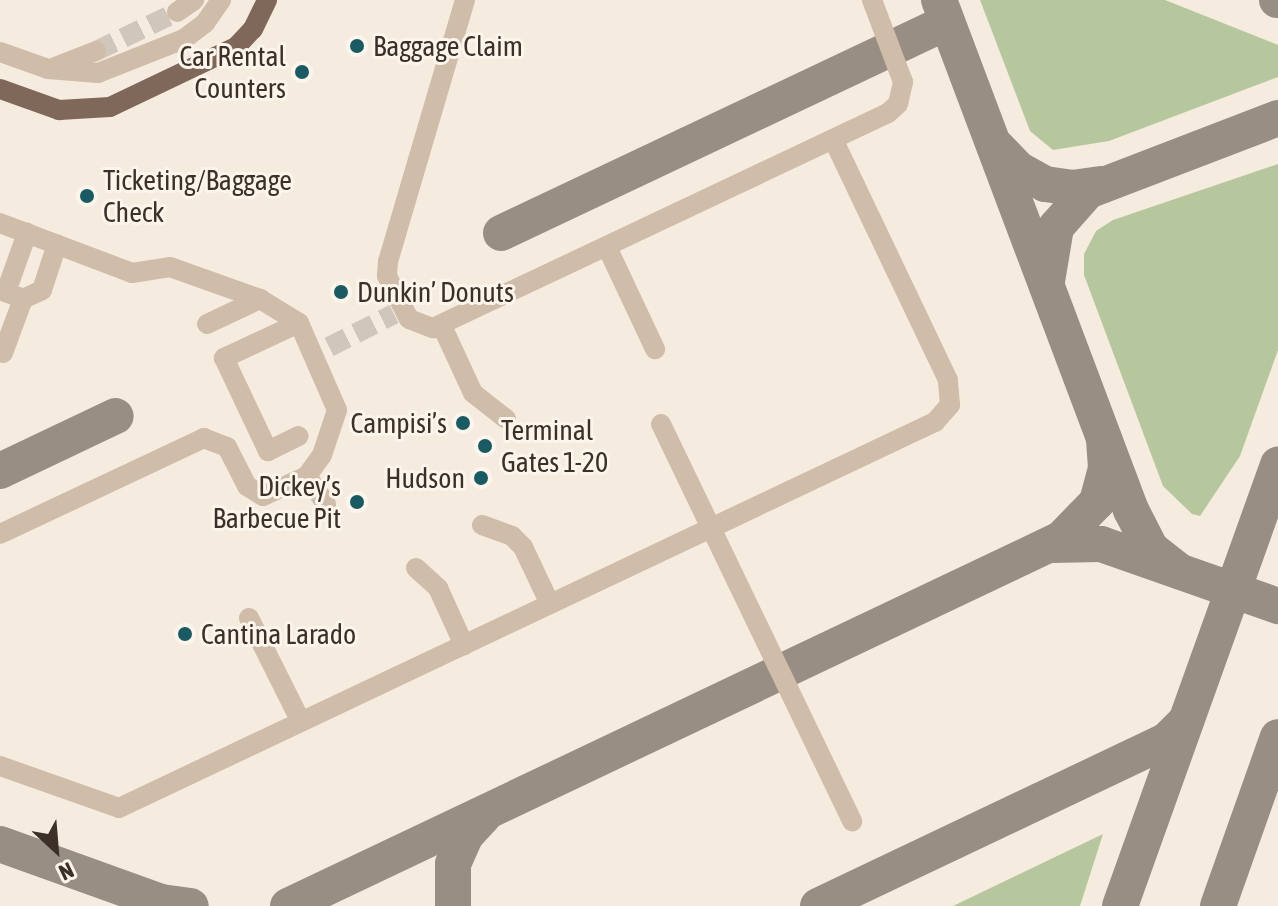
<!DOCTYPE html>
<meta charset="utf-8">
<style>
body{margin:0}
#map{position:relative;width:1278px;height:906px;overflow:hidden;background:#f5ecdf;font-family:"Asap Condensed",sans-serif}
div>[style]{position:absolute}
.green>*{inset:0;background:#b7c79d}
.taxiway>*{height:36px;margin:-18px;padding:0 18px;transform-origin:18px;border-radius:18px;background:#988e84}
.minor-tunnel>*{height:20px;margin-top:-10px;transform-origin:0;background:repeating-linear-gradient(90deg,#d0c6bb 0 20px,transparent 0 30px)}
.minor>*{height:20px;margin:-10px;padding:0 10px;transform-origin:10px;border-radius:10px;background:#cfbca9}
.major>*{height:20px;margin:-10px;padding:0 10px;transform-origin:10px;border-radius:10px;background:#7f6759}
.dots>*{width:22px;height:22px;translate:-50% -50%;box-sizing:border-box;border:4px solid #fcf5ec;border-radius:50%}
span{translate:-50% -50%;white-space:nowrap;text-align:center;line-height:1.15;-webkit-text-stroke:6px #fcf5ec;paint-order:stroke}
.poi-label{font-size:28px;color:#3c3029}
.left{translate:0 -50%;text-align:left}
.right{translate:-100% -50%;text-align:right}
.north{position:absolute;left:16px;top:810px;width:80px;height:80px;-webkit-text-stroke:6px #fcf5ec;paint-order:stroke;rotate:154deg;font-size:22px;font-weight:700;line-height:32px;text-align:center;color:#3c3029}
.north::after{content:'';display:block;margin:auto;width:28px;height:36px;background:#3c3029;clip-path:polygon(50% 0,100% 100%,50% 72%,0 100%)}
</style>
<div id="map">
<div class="green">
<div style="clip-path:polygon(980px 0,1165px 0,1278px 45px,1278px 77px,1109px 141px,1053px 150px,1030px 131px)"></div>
<div style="clip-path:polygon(1278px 164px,1278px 350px,1240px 456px,1200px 516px,1192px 514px,1163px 486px,1084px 275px,1084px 254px,1096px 231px,1113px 220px)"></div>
<div style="clip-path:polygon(1103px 834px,1080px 906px,953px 906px)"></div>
</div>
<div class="taxiway">
<div style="left:939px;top:0;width:545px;rotate:69.37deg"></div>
<div style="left:1131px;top:510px;width:44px;rotate:62.9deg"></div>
<div style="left:1151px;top:549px;width:36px;rotate:38deg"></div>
<div style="left:1277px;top:0;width:1px"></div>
<div style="left:997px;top:147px;width:30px;rotate:46deg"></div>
<div style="left:1018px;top:169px;width:31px;rotate:29deg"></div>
<div style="left:1045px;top:184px;width:27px;rotate:8deg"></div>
<div style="left:1072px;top:188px;width:29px;rotate:-8deg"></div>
<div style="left:501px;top:233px;width:493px;rotate:-25.3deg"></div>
<div style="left:1047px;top:281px;width:55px;rotate:-80.5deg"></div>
<div style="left:1056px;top:227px;width:48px;rotate:-48.4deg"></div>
<div style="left:1088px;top:191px;width:204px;rotate:-21deg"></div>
<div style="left:0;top:471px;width:128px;rotate:-25.4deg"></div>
<div style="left:1050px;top:545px;width:51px;rotate:-1.1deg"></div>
<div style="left:1101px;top:544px;width:188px;rotate:19.3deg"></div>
<div style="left:0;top:844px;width:171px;rotate:19.8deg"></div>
<div style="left:161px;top:902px;width:30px;rotate:8deg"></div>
<div style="left:288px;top:906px;width:856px;rotate:-25.4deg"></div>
<div style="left:1061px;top:539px;width:52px;rotate:-45.8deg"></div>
<div style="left:1097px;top:502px;width:35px;rotate:-75deg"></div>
<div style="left:1106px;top:468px;width:29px;rotate:-94deg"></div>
<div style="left:453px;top:906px;width:42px;rotate:-90deg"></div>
<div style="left:453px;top:864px;width:32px;rotate:-66deg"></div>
<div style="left:466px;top:835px;width:26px;rotate:-47deg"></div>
<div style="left:818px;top:906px;width:385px;rotate:-25.4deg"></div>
<div style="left:1166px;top:741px;width:28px;rotate:-45deg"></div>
<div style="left:1120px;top:906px;width:469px;rotate:-70.3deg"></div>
<div style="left:1218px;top:906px;width:179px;rotate:-70.5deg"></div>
</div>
<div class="minor-tunnel">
<div style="left:96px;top:51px;width:90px;rotate:-25.7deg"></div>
<div style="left:329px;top:347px;width:73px;rotate:-26.9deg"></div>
</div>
<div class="minor">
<div style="left:465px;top:0;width:272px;rotate:106.4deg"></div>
<div style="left:388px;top:261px;width:15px;rotate:94deg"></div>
<div style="left:387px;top:276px;width:48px;rotate:62.9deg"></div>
<div style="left:409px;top:319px;width:26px;rotate:21deg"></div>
<div style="left:433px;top:328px;width:503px;rotate:-25.29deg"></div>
<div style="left:888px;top:113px;width:13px;rotate:-42deg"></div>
<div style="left:898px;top:104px;width:23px;rotate:-77deg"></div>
<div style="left:903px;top:82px;width:88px;rotate:-110.7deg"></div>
<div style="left:177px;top:12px;width:21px;rotate:-35deg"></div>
<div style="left:0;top:52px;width:51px;rotate:19.5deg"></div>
<div style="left:48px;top:69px;width:50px;rotate:4.6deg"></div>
<div style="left:98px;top:73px;width:92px;rotate:-21.6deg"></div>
<div style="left:184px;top:39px;width:26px;rotate:-37deg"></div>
<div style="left:205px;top:23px;width:28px;rotate:-55deg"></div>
<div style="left:55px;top:67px;width:44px;rotate:-21.3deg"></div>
<div style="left:0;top:223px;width:141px;rotate:20.7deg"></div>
<div style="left:132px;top:273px;width:38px;rotate:-9deg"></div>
<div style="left:170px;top:267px;width:96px;rotate:19.6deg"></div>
<div style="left:260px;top:299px;width:46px;rotate:31.6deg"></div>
<div style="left:299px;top:323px;width:95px;rotate:66.4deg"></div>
<div style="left:337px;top:410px;width:47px;rotate:108.4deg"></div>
<div style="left:322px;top:455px;width:26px;rotate:126deg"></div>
<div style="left:307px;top:476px;width:48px;rotate:155.6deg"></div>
<div style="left:263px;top:496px;width:19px;rotate:-148deg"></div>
<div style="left:247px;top:486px;width:44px;rotate:-117.1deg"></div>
<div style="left:227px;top:447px;width:25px;rotate:-159deg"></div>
<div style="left:204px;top:438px;width:225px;rotate:154.8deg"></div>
<div style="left:607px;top:247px;width:113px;rotate:64.8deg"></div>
<div style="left:0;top:290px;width:25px;rotate:21deg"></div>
<div style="left:23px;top:299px;width:21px;rotate:-25deg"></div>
<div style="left:42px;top:290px;width:48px;rotate:-71.9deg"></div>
<div style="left:6px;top:292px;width:63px;rotate:-70.4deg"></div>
<div style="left:299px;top:323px;width:83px;rotate:155deg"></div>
<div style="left:224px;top:358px;width:103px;rotate:64.7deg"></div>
<div style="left:268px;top:451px;width:34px;rotate:-26deg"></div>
<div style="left:207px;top:324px;width:59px;rotate:-25.3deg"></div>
<div style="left:442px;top:326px;width:74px;rotate:65.2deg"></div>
<div style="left:473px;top:393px;width:42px;rotate:38.2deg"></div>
<div style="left:3px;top:353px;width:58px;rotate:-69.7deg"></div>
<div style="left:661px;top:424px;width:441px;rotate:64.3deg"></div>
<div style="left:307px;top:476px;width:34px;rotate:56deg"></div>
<div style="left:482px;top:525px;width:32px;rotate:20deg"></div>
<div style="left:512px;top:536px;width:16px;rotate:45deg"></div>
<div style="left:523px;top:547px;width:63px;rotate:64.7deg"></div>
<div style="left:416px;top:568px;width:30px;rotate:42deg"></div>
<div style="left:438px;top:588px;width:63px;rotate:65.5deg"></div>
<div style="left:249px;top:618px;width:116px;rotate:63.4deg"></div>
<div style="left:0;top:766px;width:126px;rotate:19.4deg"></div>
<div style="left:119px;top:808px;width:903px;rotate:-25.32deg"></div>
<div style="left:935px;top:422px;width:23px;rotate:-49deg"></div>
<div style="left:950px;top:405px;width:25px;rotate:-95deg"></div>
<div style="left:948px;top:380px;width:267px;rotate:-115.5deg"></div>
</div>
<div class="major">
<div style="left:0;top:89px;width:63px;rotate:19.6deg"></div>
<div style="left:59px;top:110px;width:51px;rotate:-3.4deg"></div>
<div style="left:110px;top:107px;width:140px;rotate:-25.5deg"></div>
<div style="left:236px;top:47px;width:25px;rotate:-47deg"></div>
<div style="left:253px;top:29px;width:32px;rotate:-64deg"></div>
</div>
<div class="dots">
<div style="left:357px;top:46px;background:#1a5b63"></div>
<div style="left:302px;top:72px;background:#1a5b63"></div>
<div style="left:87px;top:196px;background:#1a5b63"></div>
<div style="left:341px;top:292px;background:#1a5b63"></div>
<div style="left:463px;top:423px;background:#1a5b63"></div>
<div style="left:485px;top:446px;background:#1a5b63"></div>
<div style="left:481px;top:478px;background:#1a5b63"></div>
<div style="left:357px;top:502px;background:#1a5b63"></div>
<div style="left:185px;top:634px;background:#1a5b63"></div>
</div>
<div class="poi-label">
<span class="left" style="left:373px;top:46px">Baggage Claim</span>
<span class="right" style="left:286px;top:72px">Car Rental<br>Counters</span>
<span class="left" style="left:103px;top:196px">Ticketing/Baggage<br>Check</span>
<span class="left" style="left:357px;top:292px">Dunkin’ Donuts</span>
<span class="right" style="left:447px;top:423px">Campisi’s</span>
<span class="left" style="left:501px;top:446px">Terminal<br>Gates 1-20</span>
<span class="right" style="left:465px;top:478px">Hudson</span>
<span class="right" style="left:341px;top:502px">Dickey’s<br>Barbecue Pit</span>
<span class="left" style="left:201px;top:634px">Cantina Larado</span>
</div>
<div class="north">N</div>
</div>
